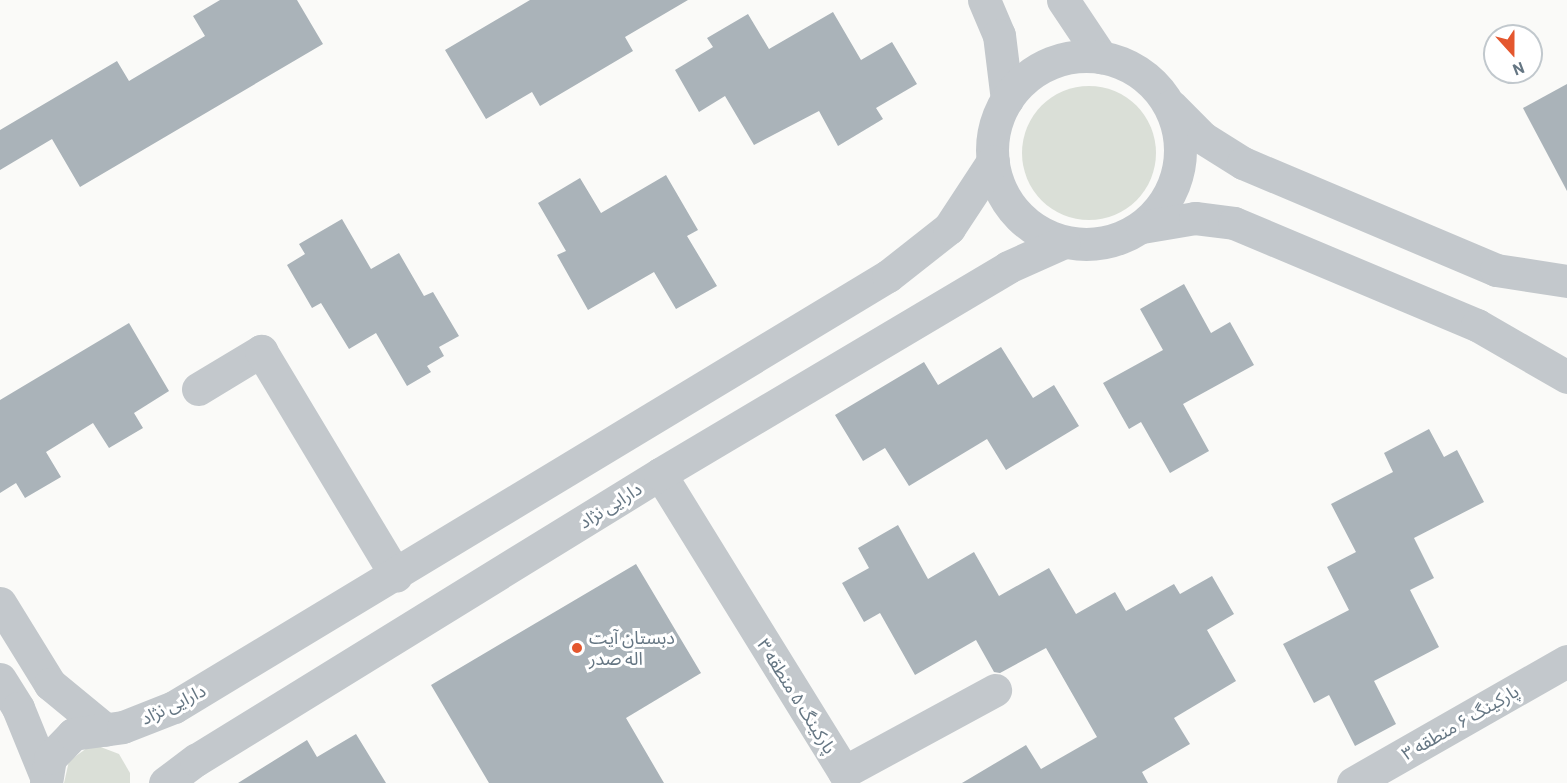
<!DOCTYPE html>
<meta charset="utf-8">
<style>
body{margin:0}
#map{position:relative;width:1567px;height:783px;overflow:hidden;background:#fafaf8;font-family:Barlow,"Noto Sans Arabic",sans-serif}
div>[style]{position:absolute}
.green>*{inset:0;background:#dadfd7}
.round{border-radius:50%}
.building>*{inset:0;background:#aab3b9}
.minor>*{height:33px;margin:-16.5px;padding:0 16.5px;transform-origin:16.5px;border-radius:16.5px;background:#c3c8cc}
.minor>.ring{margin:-16.5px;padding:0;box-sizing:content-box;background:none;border:33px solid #c3c8cc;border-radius:50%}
.dots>*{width:16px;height:16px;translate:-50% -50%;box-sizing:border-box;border:3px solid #fff;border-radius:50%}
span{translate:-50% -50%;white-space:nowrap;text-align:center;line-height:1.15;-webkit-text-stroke:6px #fff;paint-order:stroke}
.street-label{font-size:18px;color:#657683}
.poi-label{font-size:18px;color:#657683}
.left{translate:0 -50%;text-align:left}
.north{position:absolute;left:1483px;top:24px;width:60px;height:60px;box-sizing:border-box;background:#fff;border:2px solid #c1c8cd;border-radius:50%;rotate:159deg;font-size:16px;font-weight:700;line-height:24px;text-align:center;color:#657683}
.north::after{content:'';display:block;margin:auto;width:21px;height:27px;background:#e4572e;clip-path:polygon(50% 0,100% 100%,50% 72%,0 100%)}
</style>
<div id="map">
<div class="green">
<div class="round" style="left:1022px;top:86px;width:134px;height:134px"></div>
<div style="clip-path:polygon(98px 746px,119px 754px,130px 773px,130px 783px,64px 783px,69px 761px,87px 748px)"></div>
</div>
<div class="building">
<div style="clip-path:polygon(220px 0,297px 0,323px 44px,80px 187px,52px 139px,0 170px,0 130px,117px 61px,129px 81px,205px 36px,193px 16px)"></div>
<div style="clip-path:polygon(530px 0,688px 0,625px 37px,633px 51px,540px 106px,532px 92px,486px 119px,445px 50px)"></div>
<div style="clip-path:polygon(833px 12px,861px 60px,892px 42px,917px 84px,876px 108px,883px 119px,838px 146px,819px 111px,754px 145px,725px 96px,699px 112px,675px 70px,713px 47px,707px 38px,748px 14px,769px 49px)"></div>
<div style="clip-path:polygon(1567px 84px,1567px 191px,1523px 108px)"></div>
<div style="clip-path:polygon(666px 175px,698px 230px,687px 236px,717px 286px,676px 309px,654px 272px,588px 310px,557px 255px,566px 251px,538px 203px,580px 178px,601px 213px)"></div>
<div style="clip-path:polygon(342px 219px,371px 269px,399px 253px,424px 296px,433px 292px,459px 336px,439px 347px,444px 356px,427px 366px,431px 372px,407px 386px,376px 333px,349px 349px,321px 303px,312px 308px,287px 265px,305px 254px,299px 244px)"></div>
<div style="clip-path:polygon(1184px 284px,1211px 333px,1230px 322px,1254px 365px,1183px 404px,1209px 451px,1170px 473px,1141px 422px,1129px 429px,1103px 383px,1163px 350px,1140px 309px)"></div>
<div style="clip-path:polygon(129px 323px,169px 391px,134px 413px,143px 428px,109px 448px,93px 423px,46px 452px,61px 477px,25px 498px,16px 483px,0 493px,0 400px)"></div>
<div style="clip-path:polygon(1001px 347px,1033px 398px,1054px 385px,1079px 426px,1006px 470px,987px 439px,909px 486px,885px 448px,863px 461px,835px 415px,924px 362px,938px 385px)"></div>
<div style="clip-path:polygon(1429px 429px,1444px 457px,1457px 450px,1484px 502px,1414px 538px,1434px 578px,1410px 590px,1439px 647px,1374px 681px,1396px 724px,1355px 746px,1329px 695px,1314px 703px,1283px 644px,1349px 610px,1327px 567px,1356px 552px,1331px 504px,1393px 472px,1384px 453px)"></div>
<div style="clip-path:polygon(898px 525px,928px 579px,974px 552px,999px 596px,1049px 568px,1076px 614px,1115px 592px,1126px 611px,1174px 584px,1180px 594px,1212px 576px,1234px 614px,1207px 630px,1236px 681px,1174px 718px,1190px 744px,1142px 772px,1148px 783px,962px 783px,1026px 745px,1041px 769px,1097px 737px,1046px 648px,1000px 673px,994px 672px,976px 640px,915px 675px,880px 613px,864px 622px,842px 583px,869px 568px,858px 548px)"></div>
<div style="clip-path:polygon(636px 564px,701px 673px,626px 718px,664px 783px,489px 783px,431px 685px)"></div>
<div style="clip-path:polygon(356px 734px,386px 783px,238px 783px,307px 740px,317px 757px)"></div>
</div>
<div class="minor">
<div style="left:984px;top:0;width:38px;rotate:67deg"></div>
<div style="left:999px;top:35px;width:65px;rotate:83deg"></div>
<div style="left:1063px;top:0;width:69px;rotate:56.3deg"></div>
<div class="ring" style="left:992px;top:56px;width:155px;height:155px"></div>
<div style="left:1171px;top:106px;width:45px;rotate:45deg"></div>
<div style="left:1203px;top:138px;width:47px;rotate:32deg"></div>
<div style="left:1243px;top:163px;width:275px;rotate:22.9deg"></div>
<div style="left:1496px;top:270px;width:72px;rotate:8.8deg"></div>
<div style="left:1142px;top:227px;width:54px;rotate:-9.6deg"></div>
<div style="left:1195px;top:218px;width:39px;rotate:7deg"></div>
<div style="left:1234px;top:223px;width:264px;rotate:22.8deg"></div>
<div style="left:1477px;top:325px;width:104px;rotate:30deg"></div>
<div style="left:198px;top:389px;width:74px;rotate:-31.1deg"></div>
<div style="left:261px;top:351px;width:262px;rotate:59deg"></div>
<div style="left:660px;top:474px;width:350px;rotate:58.3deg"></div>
<div style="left:844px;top:772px;width:172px;rotate:-28.5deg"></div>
<div style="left:0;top:603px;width:95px;rotate:58.3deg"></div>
<div style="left:50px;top:684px;width:72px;rotate:39.4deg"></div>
<div style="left:0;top:679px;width:34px;rotate:58deg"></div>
<div style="left:18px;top:708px;width:71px;rotate:67.8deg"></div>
<div style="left:46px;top:783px;width:25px;rotate:-81deg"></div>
<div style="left:50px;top:758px;width:33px;rotate:-46deg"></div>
<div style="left:73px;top:734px;width:50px;rotate:-8deg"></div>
<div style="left:123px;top:727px;width:55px;rotate:-21.4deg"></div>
<div style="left:174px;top:707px;width:834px;rotate:-31.12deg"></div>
<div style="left:888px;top:276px;width:78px;rotate:-38.2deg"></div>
<div style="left:949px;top:228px;width:80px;rotate:-56.7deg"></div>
<div style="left:165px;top:783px;width:39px;rotate:-37deg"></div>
<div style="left:196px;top:760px;width:545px;rotate:-31.65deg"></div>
<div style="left:660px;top:474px;width:405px;rotate:-30.7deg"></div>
<div style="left:1008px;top:267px;width:61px;rotate:-24.1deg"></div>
<div style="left:1353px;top:783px;width:246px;rotate:-29.7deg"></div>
</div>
<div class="dots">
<div style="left:577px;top:648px;background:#e4572e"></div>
</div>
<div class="street-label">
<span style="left:610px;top:505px;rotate:-32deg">دارایی نژاد</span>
<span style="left:797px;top:696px;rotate:58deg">پارکینگ ۵ منطقه ۳</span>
<span style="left:173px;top:704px;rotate:-26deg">دارایی نژاد</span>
<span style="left:1460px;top:722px;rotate:-30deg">پارکینگ ۶ منطقه ۳</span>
</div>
<div class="poi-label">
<span class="left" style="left:589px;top:648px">دبستان آیت<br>اله صدر</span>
</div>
<div class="north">N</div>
</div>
